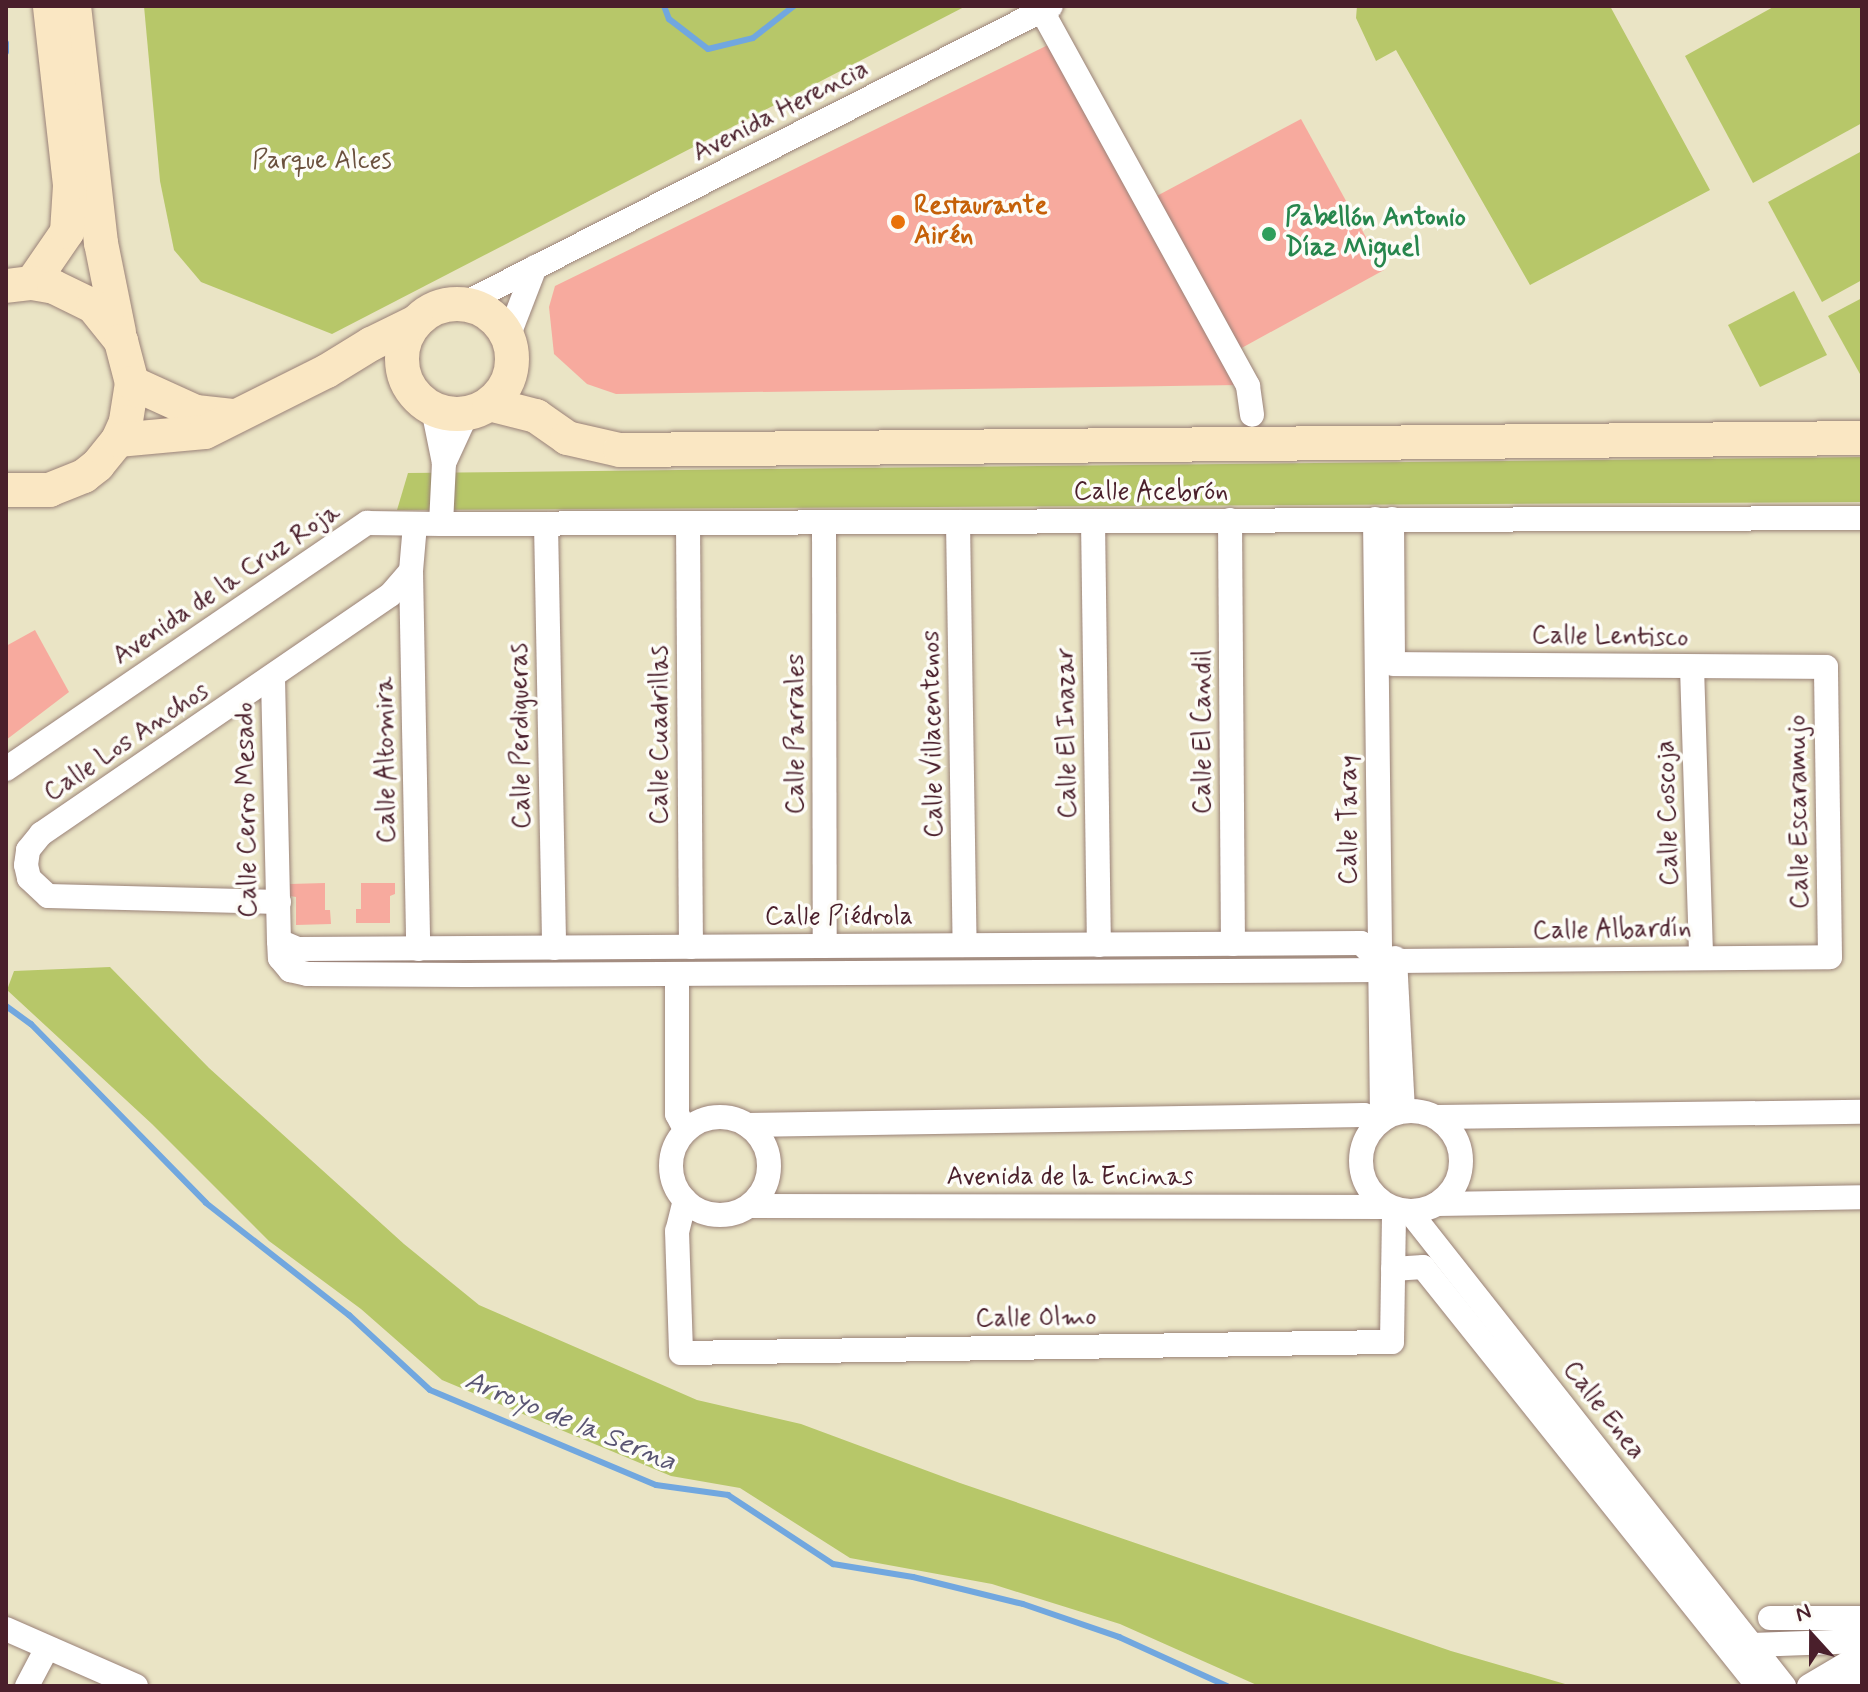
<!DOCTYPE html>
<meta charset="utf-8">
<style>
body{margin:0}
#map{position:relative;width:1868px;height:1692px;overflow:hidden;background:#eae4c5;font-family:Mynerve,sans-serif}
div>[style]{position:absolute}
.green>*{inset:0;background:#b7c769}
.stream>*{height:6px;margin:-3px;padding:0 3px;transform-origin:3px;border-radius:3px;background:#71a7df}
.building>*{inset:0;background:#f7aa9e}
.roads{filter:drop-shadow(0 0 2px #9a8278) drop-shadow(0 0 2px #9a8278)}
.street>*{height:24px;margin:-12px;padding:0 12px;transform-origin:12px;border-radius:12px;background:#fff}
.street>.ring{margin:-12px;padding:0;box-sizing:content-box;background:none;border:24px solid #fff;border-radius:50%}
.secondary>*{height:34px;margin:-17px;padding:0 17px;transform-origin:17px;border-radius:17px;background:#fae7c3}
.secondary>.ring{margin:-17px;padding:0;box-sizing:content-box;background:none;border:34px solid #fae7c3;border-radius:50%}
.dots>*{width:22px;height:22px;translate:-50% -50%;box-sizing:border-box;border:4px solid #fdfcf7;border-radius:50%}
span{translate:-50% -50%;white-space:nowrap;text-align:center;line-height:1.15;-webkit-text-stroke:7px #fdfcf7;paint-order:stroke}
.street-label{font-size:26px;color:#4a1f2b}
.park-label{font-size:26px;color:#6b513e}
.food-label{font-size:26px;color:#c56008;font-weight:700}
.left{translate:0 -50%;text-align:left}
.leisure-label{font-size:26px;color:#27864d;font-weight:700}
.water-label{font-size:28px;color:#5a5573;font-style:italic}
.frame{position:absolute;inset:0;border:8px solid #4a1f2b;pointer-events:none}
.north{position:absolute;left:1772px;top:1596px;width:80px;height:80px;-webkit-text-stroke:6px #fdfcf7;paint-order:stroke;rotate:339deg;font-size:22px;font-weight:700;line-height:32px;text-align:center;color:#4a1f2b}
.north::after{content:'';display:block;margin:auto;width:28px;height:36px;background:#4a1f2b;clip-path:polygon(50% 0,100% 100%,50% 72%,0 100%)}
</style>
<div id="map">
<div class="green">
<div style="clip-path:polygon(144px 6px,966px 6px,332px 334px,201px 282px,174px 250px,160px 181px)"></div>
<div style="clip-path:polygon(1357px 6px,1610px 6px,1710px 190px,1530px 285px,1396px 50px,1376px 61px,1356px 18px)"></div>
<div style="clip-path:polygon(1775px 6px,1862px 6px,1862px 123px,1753px 183px,1685px 56px)"></div>
<div style="clip-path:polygon(1862px 151px,1862px 280px,1822px 302px,1768px 202px)"></div>
<div style="clip-path:polygon(1794px 291px,1827px 355px,1760px 387px,1728px 325px)"></div>
<div style="clip-path:polygon(1862px 298px,1862px 373px,1860px 374px,1828px 316px)"></div>
<div style="clip-path:polygon(1862px 457px,1862px 502px,397px 510px,408px 473px)"></div>
<div style="clip-path:polygon(110px 967px,209px 1068px,404px 1244px,479px 1305px,697px 1400px,801px 1424px,960px 1483px,1451px 1651px,1572px 1686px,1259px 1686px,1120px 1624px,992px 1584px,850px 1558px,740px 1488px,671px 1476px,442px 1380px,361px 1309px,269px 1241px,152px 1124px,7px 990px,14px 971px)"></div>
</div>
<div class="stream">
<div style="left:664px;top:6px;width:14px;rotate:69deg"></div>
<div style="left:669px;top:19px;width:49px;rotate:37.6deg"></div>
<div style="left:708px;top:49px;width:46px;rotate:-13.7deg"></div>
<div style="left:753px;top:38px;width:52px;rotate:-38deg"></div>
<div style="left:6px;top:43px;width:9px;rotate:90deg"></div>
<div style="left:6px;top:1006px;width:31px;rotate:36deg"></div>
<div style="left:31px;top:1024px;width:250px;rotate:45.6deg"></div>
<div style="left:206px;top:1203px;width:182px;rotate:38.1deg"></div>
<div style="left:349px;top:1315px;width:110px;rotate:42.8deg"></div>
<div style="left:430px;top:1390px;width:245px;rotate:22.8deg"></div>
<div style="left:656px;top:1485px;width:73px;rotate:7.9deg"></div>
<div style="left:728px;top:1495px;width:126px;rotate:33.3deg"></div>
<div style="left:833px;top:1564px;width:81px;rotate:9.2deg"></div>
<div style="left:913px;top:1577px;width:113px;rotate:13.8deg"></div>
<div style="left:1023px;top:1604px;width:102px;rotate:19deg"></div>
<div style="left:1119px;top:1637px;width:119px;rotate:24.4deg"></div>
</div>
<div class="building">
<div style="clip-path:polygon(1048px 45px,1239px 385px,616px 394px,587px 384px,554px 354px,549px 307px,555px 286px)"></div>
<div style="clip-path:polygon(1301px 119px,1384px 270px,1238px 350px,1153px 198px)"></div>
<div style="clip-path:polygon(35px 630px,69px 692px,6px 740px,6px 646px)"></div>
<div style="clip-path:polygon(325px 883px,325px 910px,330px 910px,331px 924px,296px 925px,296px 897px,290px 896px,290px 884px)"></div>
<div style="clip-path:polygon(361px 883px,395px 883px,395px 894px,390px 896px,390px 923px,356px 923px,356px 909px,361px 909px)"></div>
</div>
<div class="roads">
<div class="street">
<div style="left:1042px;top:11px;width:428px;rotate:61.2deg"></div>
<div style="left:1248px;top:386px;width:29px;rotate:82deg"></div>
<div style="left:463px;top:304px;width:659px;rotate:-26.88deg"></div>
<div style="left:508px;top:337px;width:75px;rotate:-68.9deg"></div>
<div style="left:444px;top:463px;width:55px;rotate:-65.3deg"></div>
<div style="left:1375px;top:519px;width:601px;rotate:89.33deg"></div>
<div style="left:1392px;top:519px;width:138px;rotate:89.6deg"></div>
<div style="left:1230px;top:520px;width:424px;rotate:89.6deg"></div>
<div style="left:1093px;top:521px;width:424px;rotate:89.2deg"></div>
<div style="left:824px;top:522px;width:424px;rotate:89.9deg"></div>
<div style="left:958px;top:522px;width:423px;rotate:89.1deg"></div>
<div style="left:688px;top:523px;width:424px;rotate:89.6deg"></div>
<div style="left:441px;top:524px;width:1421px;rotate:-0.24deg"></div>
<div style="left:546px;top:524px;width:424px;rotate:88.9deg"></div>
<div style="left:411px;top:571px;width:378px;rotate:88.9deg"></div>
<div style="left:1692px;top:667px;width:291px;rotate:88.2deg"></div>
<div style="left:273px;top:678px;width:263px;rotate:88.7deg"></div>
<div style="left:279px;top:941px;width:17px;rotate:87deg"></div>
<div style="left:280px;top:958px;width:16px;rotate:50deg"></div>
<div style="left:290px;top:970px;width:18px;rotate:13deg"></div>
<div style="left:308px;top:974px;width:158px;rotate:0.4deg"></div>
<div style="left:466px;top:975px;width:913px;rotate:-0.31deg"></div>
<div style="left:6px;top:769px;width:437px;rotate:-34.3deg"></div>
<div style="left:367px;top:523px;width:74px;rotate:0.8deg"></div>
<div style="left:441px;top:524px;width:61px;rotate:-87.2deg"></div>
<div style="left:444px;top:463px;width:55px;rotate:-101.5deg"></div>
<div style="left:279px;top:902px;width:231px;rotate:-178.5deg"></div>
<div style="left:48px;top:896px;width:26px;rotate:-137deg"></div>
<div style="left:29px;top:878px;width:13px;rotate:-103deg"></div>
<div style="left:26px;top:865px;width:15px;rotate:-82deg"></div>
<div style="left:28px;top:850px;width:21px;rotate:-51deg"></div>
<div style="left:41px;top:834px;width:423px;rotate:-34.4deg"></div>
<div style="left:390px;top:595px;width:32px;rotate:-49deg"></div>
<div style="left:411px;top:571px;width:47px;rotate:-85.1deg"></div>
<div style="left:279px;top:941px;width:21px;rotate:23deg"></div>
<div style="left:298px;top:949px;width:1063px;rotate:-0.32deg"></div>
<div style="left:1361px;top:943px;width:25px;rotate:45deg"></div>
<div style="left:1379px;top:961px;width:16px"></div>
<div style="left:1395px;top:961px;width:435px;rotate:-0.5deg"></div>
<div style="left:1830px;top:957px;width:290px;rotate:-90.8deg"></div>
<div style="left:1826px;top:667px;width:433px;rotate:-179.6deg"></div>
<div style="left:1395px;top:958px;width:153px;rotate:87deg"></div>
<div style="left:677px;top:974px;width:140px;rotate:90deg"></div>
<div style="left:677px;top:1114px;width:19px;rotate:62deg"></div>
<div class="ring" style="left:1361px;top:1111px;width:76px;height:76px"></div>
<div style="left:1437px;top:1117px;width:425px;rotate:-0.7deg"></div>
<div class="ring" style="left:671px;top:1117px;width:74px;height:74px"></div>
<div style="left:747px;top:1125px;width:617px;rotate:-0.93deg"></div>
<div style="left:1364px;top:1115px;width:17px;rotate:21deg"></div>
<div style="left:685px;top:1200px;width:32px;rotate:104deg"></div>
<div style="left:677px;top:1231px;width:122px;rotate:88.1deg"></div>
<div style="left:681px;top:1353px;width:711px;rotate:-0.89deg"></div>
<div style="left:1392px;top:1342px;width:133px;rotate:-89.1deg"></div>
<div style="left:1437px;top:1204px;width:425px;rotate:-0.9deg"></div>
<div style="left:750px;top:1206px;width:640px;rotate:0.09deg"></div>
<div style="left:1410px;top:1212px;width:604px;rotate:51.73deg"></div>
<div style="left:1393px;top:1269px;width:30px;rotate:-4deg"></div>
<div style="left:1423px;top:1267px;width:536px;rotate:51.36deg"></div>
<div style="left:1770px;top:1618px;width:92px"></div>
<div style="left:6px;top:1629px;width:142px;rotate:23.7deg"></div>
<div style="left:1752px;top:1645px;width:110px;rotate:-2.1deg"></div>
<div style="left:27px;top:1686px;width:43px;rotate:-62.2deg"></div>
<div style="left:1809px;top:1686px;width:61px;rotate:-30.3deg"></div>
<div style="left:1847px;top:1686px;width:17px;rotate:-31deg"></div>
</div>
<div class="secondary">
<div style="left:74px;top:6px;width:239px;rotate:83.5deg"></div>
<div style="left:101px;top:243px;width:91px;rotate:78.6deg"></div>
<div style="left:32px;top:283px;width:62px;rotate:-55.5deg"></div>
<div style="left:67px;top:232px;width:47px;rotate:-86.3deg"></div>
<div style="left:70px;top:185px;width:180px;rotate:-96.4deg"></div>
<div style="left:6px;top:286px;width:26px;rotate:-7deg"></div>
<div style="left:32px;top:283px;width:22px;rotate:10deg"></div>
<div style="left:54px;top:287px;width:43px;rotate:26deg"></div>
<div style="left:93px;top:306px;width:45px;rotate:51.3deg"></div>
<div style="left:121px;top:341px;width:43px;rotate:75.3deg"></div>
<div style="left:132px;top:383px;width:39px;rotate:99deg"></div>
<div style="left:126px;top:422px;width:20px;rotate:114deg"></div>
<div style="left:118px;top:440px;width:32px;rotate:129deg"></div>
<div style="left:98px;top:465px;width:18px;rotate:142deg"></div>
<div style="left:84px;top:476px;width:37px;rotate:158deg"></div>
<div style="left:50px;top:490px;width:44px;rotate:180deg"></div>
<div class="ring" style="left:402px;top:304px;width:76px;height:76px"></div>
<div style="left:132px;top:383px;width:70px;rotate:24.4deg"></div>
<div style="left:196px;top:412px;width:39px;rotate:6deg"></div>
<div style="left:489px;top:404px;width:49px;rotate:14.3deg"></div>
<div style="left:536px;top:416px;width:38px;rotate:35deg"></div>
<div style="left:567px;top:438px;width:54px;rotate:12.8deg"></div>
<div style="left:620px;top:450px;width:1242px;rotate:-0.55deg"></div>
<div style="left:118px;top:440px;width:87px;rotate:-5.3deg"></div>
<div style="left:205px;top:432px;width:136px;rotate:-26.6deg"></div>
<div style="left:327px;top:371px;width:52px;rotate:-31.5deg"></div>
<div style="left:371px;top:344px;width:50px;rotate:-26.1deg"></div>
</div>
</div>
<div class="dots">
<div style="left:898px;top:222px;background:#e8710a"></div>
<div style="left:1269px;top:234px;background:#2e9e5b"></div>
</div>
<div class="street-label">
<span style="left:781px;top:112px;rotate:-27deg">Avenida Herencia</span>
<span style="left:1151px;top:493px">Calle Acebrón</span>
<span style="left:227px;top:585px;rotate:-34deg">Avenida de la Cruz Roja</span>
<span style="left:1610px;top:638px;rotate:1deg">Calle Lentisco</span>
<span style="left:1204px;top:732px;rotate:-90deg">Calle El Candil</span>
<span style="left:1068px;top:733px;rotate:-91deg">Calle El Inazar</span>
<span style="left:797px;top:734px;rotate:-90deg">Calle Parrales</span>
<span style="left:934px;top:734px;rotate:-91deg">Calle Villacentenos</span>
<span style="left:661px;top:735px;rotate:-90deg">Calle Cuadrillas</span>
<span style="left:522px;top:736px;rotate:-91deg">Calle Perdigueras</span>
<span style="left:127px;top:743px;rotate:-34deg">Calle Los Anchos</span>
<span style="left:387px;top:760px;rotate:-91deg">Calle Altomira</span>
<span style="left:248px;top:810px;rotate:-91deg">Calle Cerro Mesado</span>
<span style="left:1800px;top:812px;rotate:-91deg">Calle Escaramujo</span>
<span style="left:1669px;top:813px;rotate:-92deg">Calle Coscoja</span>
<span style="left:1350px;top:820px;rotate:-90deg">Calle Taray</span>
<span style="left:839px;top:918px">Calle Piédrola</span>
<span style="left:1612px;top:931px;rotate:-1deg">Calle Albardín</span>
<span style="left:1070px;top:1178px">Avenida de la Encinas</span>
<span style="left:1036px;top:1319px;rotate:-1deg">Calle Olmo</span>
<span style="left:1603px;top:1411px;rotate:52deg">Calle Enea</span>
</div>
<div class="park-label">
<span style="left:322px;top:162px">Parque Alces</span>
</div>
<div class="food-label">
<span class="left" style="left:914px;top:222px">Restaurante<br>Airén</span>
</div>
<div class="leisure-label">
<span class="left" style="left:1285px;top:234px">Pabellón Antonio<br>Díaz Miguel</span>
</div>
<div class="water-label">
<span style="left:570px;top:1422px;rotate:22deg">Arroyo de la Serna</span>
</div>
<div class="frame"></div>
<div class="north">N</div>
</div>
